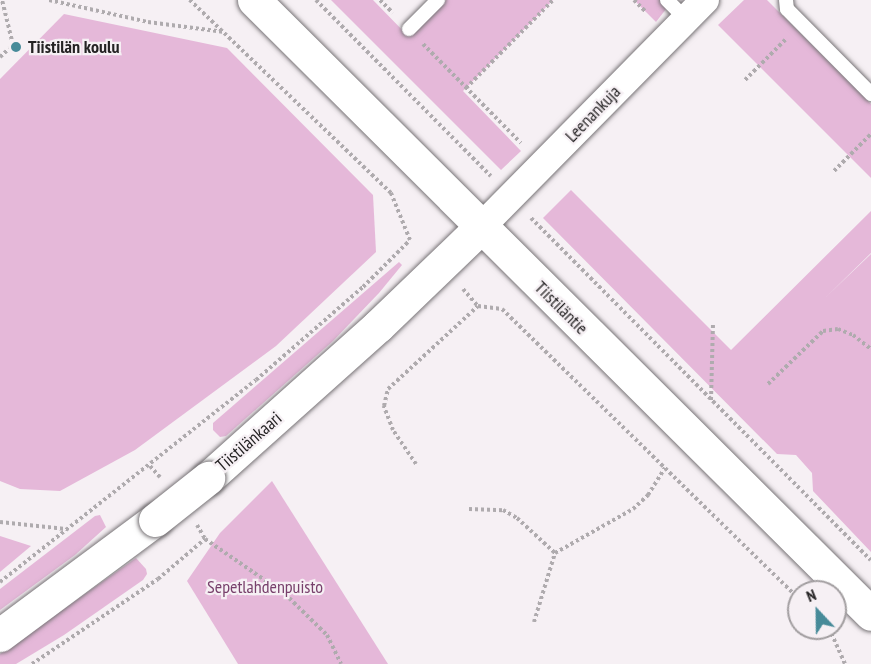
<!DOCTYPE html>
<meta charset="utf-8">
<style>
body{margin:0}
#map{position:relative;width:871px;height:664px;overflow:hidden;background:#f6f0f4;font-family:"PT Sans Narrow",sans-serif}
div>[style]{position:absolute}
.green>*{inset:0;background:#e5b8d9}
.path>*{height:4px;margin-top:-2px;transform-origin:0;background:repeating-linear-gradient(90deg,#afabae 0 3px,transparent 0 6px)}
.roads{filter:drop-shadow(0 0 2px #787477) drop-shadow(0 0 2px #787477)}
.service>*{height:14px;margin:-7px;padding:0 7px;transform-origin:7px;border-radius:7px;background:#fff}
.minor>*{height:28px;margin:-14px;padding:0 14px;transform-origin:14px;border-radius:14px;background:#fff}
.tertiary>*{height:33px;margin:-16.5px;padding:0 16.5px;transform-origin:16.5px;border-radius:16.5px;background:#fff}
.bridges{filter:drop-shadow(0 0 2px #787477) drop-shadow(0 0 2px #787477)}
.tertiary-bridge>*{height:33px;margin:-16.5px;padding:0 16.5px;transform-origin:16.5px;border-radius:16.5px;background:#fff}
.dots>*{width:16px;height:16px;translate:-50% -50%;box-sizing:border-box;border:3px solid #f6f0f4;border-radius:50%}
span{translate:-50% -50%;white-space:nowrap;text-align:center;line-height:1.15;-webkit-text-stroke:4.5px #f6f0f4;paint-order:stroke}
.poi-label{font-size:18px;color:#242223;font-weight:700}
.left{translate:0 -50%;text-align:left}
.street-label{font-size:18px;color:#242223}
.park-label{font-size:18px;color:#78406c}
.north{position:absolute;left:787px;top:580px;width:60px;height:60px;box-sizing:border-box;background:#f6f0f4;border:2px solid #a29ea0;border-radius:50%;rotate:338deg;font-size:16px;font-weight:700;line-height:24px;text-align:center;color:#242223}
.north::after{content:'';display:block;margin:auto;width:21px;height:27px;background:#478b99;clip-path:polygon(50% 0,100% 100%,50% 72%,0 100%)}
</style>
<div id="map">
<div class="green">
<div style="clip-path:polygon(331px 0,373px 0,409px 37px,446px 0,553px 0,463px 91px,521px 151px,501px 170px)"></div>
<div style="clip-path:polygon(634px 0,673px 0,656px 22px)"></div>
<div style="clip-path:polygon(744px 0,767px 0,871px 104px,871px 178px,718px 25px)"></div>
<div style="clip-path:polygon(64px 14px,227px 48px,373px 195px,376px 252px,276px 346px,135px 450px,60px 491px,20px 489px,0 481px,0 79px)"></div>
<div style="clip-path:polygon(571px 190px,731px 350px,871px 211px,871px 253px,826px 297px,871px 254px,871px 552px,813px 491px,812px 473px,796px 455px,777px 454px,543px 218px)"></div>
<div style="clip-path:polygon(399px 262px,402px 265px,379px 293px,333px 341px,226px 436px,220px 437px,213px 430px,213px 423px)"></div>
<div style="clip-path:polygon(272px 481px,388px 664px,238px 664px,187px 581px,220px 533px)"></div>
<div style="clip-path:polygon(100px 515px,106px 527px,75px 555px,0 610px,0 589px,95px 516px)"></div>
<div style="clip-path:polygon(0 536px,31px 546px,0 572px)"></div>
<div style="clip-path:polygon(136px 558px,146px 569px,147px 574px,143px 580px,64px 635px,16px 664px,0 664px,0 654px)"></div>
</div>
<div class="path">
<div style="left:49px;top:0;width:101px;rotate:12.5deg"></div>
<div style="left:148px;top:22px;width:77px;rotate:7.5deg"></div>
<div style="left:316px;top:0;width:248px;rotate:45.2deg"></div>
<div style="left:380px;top:0;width:18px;rotate:45deg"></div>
<div style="left:634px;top:0;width:17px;rotate:45deg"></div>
<div style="left:423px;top:44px;width:139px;rotate:45.3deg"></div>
<div style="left:0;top:57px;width:18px;rotate:-43deg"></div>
<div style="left:13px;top:45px;width:46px;rotate:-103.7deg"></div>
<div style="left:745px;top:80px;width:58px;rotate:-45deg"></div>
<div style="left:466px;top:88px;width:124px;rotate:-45.3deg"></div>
<div style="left:834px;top:171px;width:52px;rotate:-45deg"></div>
<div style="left:531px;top:218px;width:482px;rotate:45.2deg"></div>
<div style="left:463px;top:289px;width:23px;rotate:49deg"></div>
<div style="left:478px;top:306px;width:24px;rotate:7deg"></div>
<div style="left:502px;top:309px;width:415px;rotate:44.3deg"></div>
<div style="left:768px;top:384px;width:76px;rotate:-43.9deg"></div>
<div style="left:823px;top:331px;width:15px;rotate:-8deg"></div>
<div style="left:838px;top:329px;width:16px;rotate:22deg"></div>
<div style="left:853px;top:335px;width:23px;rotate:38deg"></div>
<div style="left:711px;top:400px;width:76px;rotate:-88.5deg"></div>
<div style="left:416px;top:464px;width:41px;rotate:-124.1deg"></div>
<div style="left:393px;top:430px;width:26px;rotate:-111deg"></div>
<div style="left:384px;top:406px;width:17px;rotate:-77deg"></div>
<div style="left:388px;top:389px;width:122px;rotate:-42.7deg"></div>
<div style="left:150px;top:466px;width:15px;rotate:48deg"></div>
<div style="left:469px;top:509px;width:34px;rotate:2deg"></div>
<div style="left:503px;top:510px;width:16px;rotate:30deg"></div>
<div style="left:517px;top:518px;width:52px;rotate:42.6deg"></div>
<div style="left:555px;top:553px;width:90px;rotate:-29.4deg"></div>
<div style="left:633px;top:509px;width:21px;rotate:-43deg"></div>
<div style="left:648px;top:495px;width:32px;rotate:-58deg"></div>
<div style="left:0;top:522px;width:66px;rotate:6.1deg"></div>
<div style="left:197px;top:525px;width:16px;rotate:60deg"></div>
<div style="left:205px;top:539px;width:97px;rotate:34.5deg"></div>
<div style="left:285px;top:594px;width:59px;rotate:44.3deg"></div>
<div style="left:327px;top:635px;width:32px;rotate:64deg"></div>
<div style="left:0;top:582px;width:326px;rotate:-38.3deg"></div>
<div style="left:256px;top:380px;width:142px;rotate:-41deg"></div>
<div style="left:363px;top:287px;width:66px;rotate:-45deg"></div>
<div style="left:410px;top:240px;width:51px;rotate:-112deg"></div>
<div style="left:391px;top:193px;width:279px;rotate:-136.2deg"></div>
<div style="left:534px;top:622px;width:72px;rotate:-73.1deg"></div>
<div style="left:829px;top:628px;width:39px;rotate:66deg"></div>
<div style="left:32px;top:664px;width:152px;rotate:-34deg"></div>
<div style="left:158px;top:579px;width:62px;rotate:-40.4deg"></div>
</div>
<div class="roads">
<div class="service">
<div style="left:667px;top:0;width:27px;rotate:45deg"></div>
<div style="left:786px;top:0;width:9px;rotate:84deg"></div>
<div style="left:787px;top:9px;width:120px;rotate:45.3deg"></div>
<div style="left:409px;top:29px;width:41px;rotate:-45deg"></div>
</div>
<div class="minor">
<div style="left:481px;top:227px;width:319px;rotate:-45.4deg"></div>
</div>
<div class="tertiary">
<div style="left:254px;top:0;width:870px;rotate:44.86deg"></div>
<div style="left:208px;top:478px;width:228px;rotate:-41.8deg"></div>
<div style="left:378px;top:326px;width:143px;rotate:-43.9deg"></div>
<div style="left:0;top:635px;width:193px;rotate:-36.6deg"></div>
</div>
</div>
<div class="bridges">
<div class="tertiary-bridge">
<div style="left:155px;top:520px;width:68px;rotate:-38.4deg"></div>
</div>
</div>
<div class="dots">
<div style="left:16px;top:47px;background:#478b99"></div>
</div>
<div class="poi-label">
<span class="left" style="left:28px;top:47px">Tiistilän koulu</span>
</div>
<div class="street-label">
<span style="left:593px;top:114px;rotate:-46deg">Leenankuja</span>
<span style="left:561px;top:308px;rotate:45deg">Tiistiläntie</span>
<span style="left:249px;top:442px;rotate:-41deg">Tiistilänkaari</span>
</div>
<div class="park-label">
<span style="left:265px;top:587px">Sepetlahdenpuisto</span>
</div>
<div class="north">N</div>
</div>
